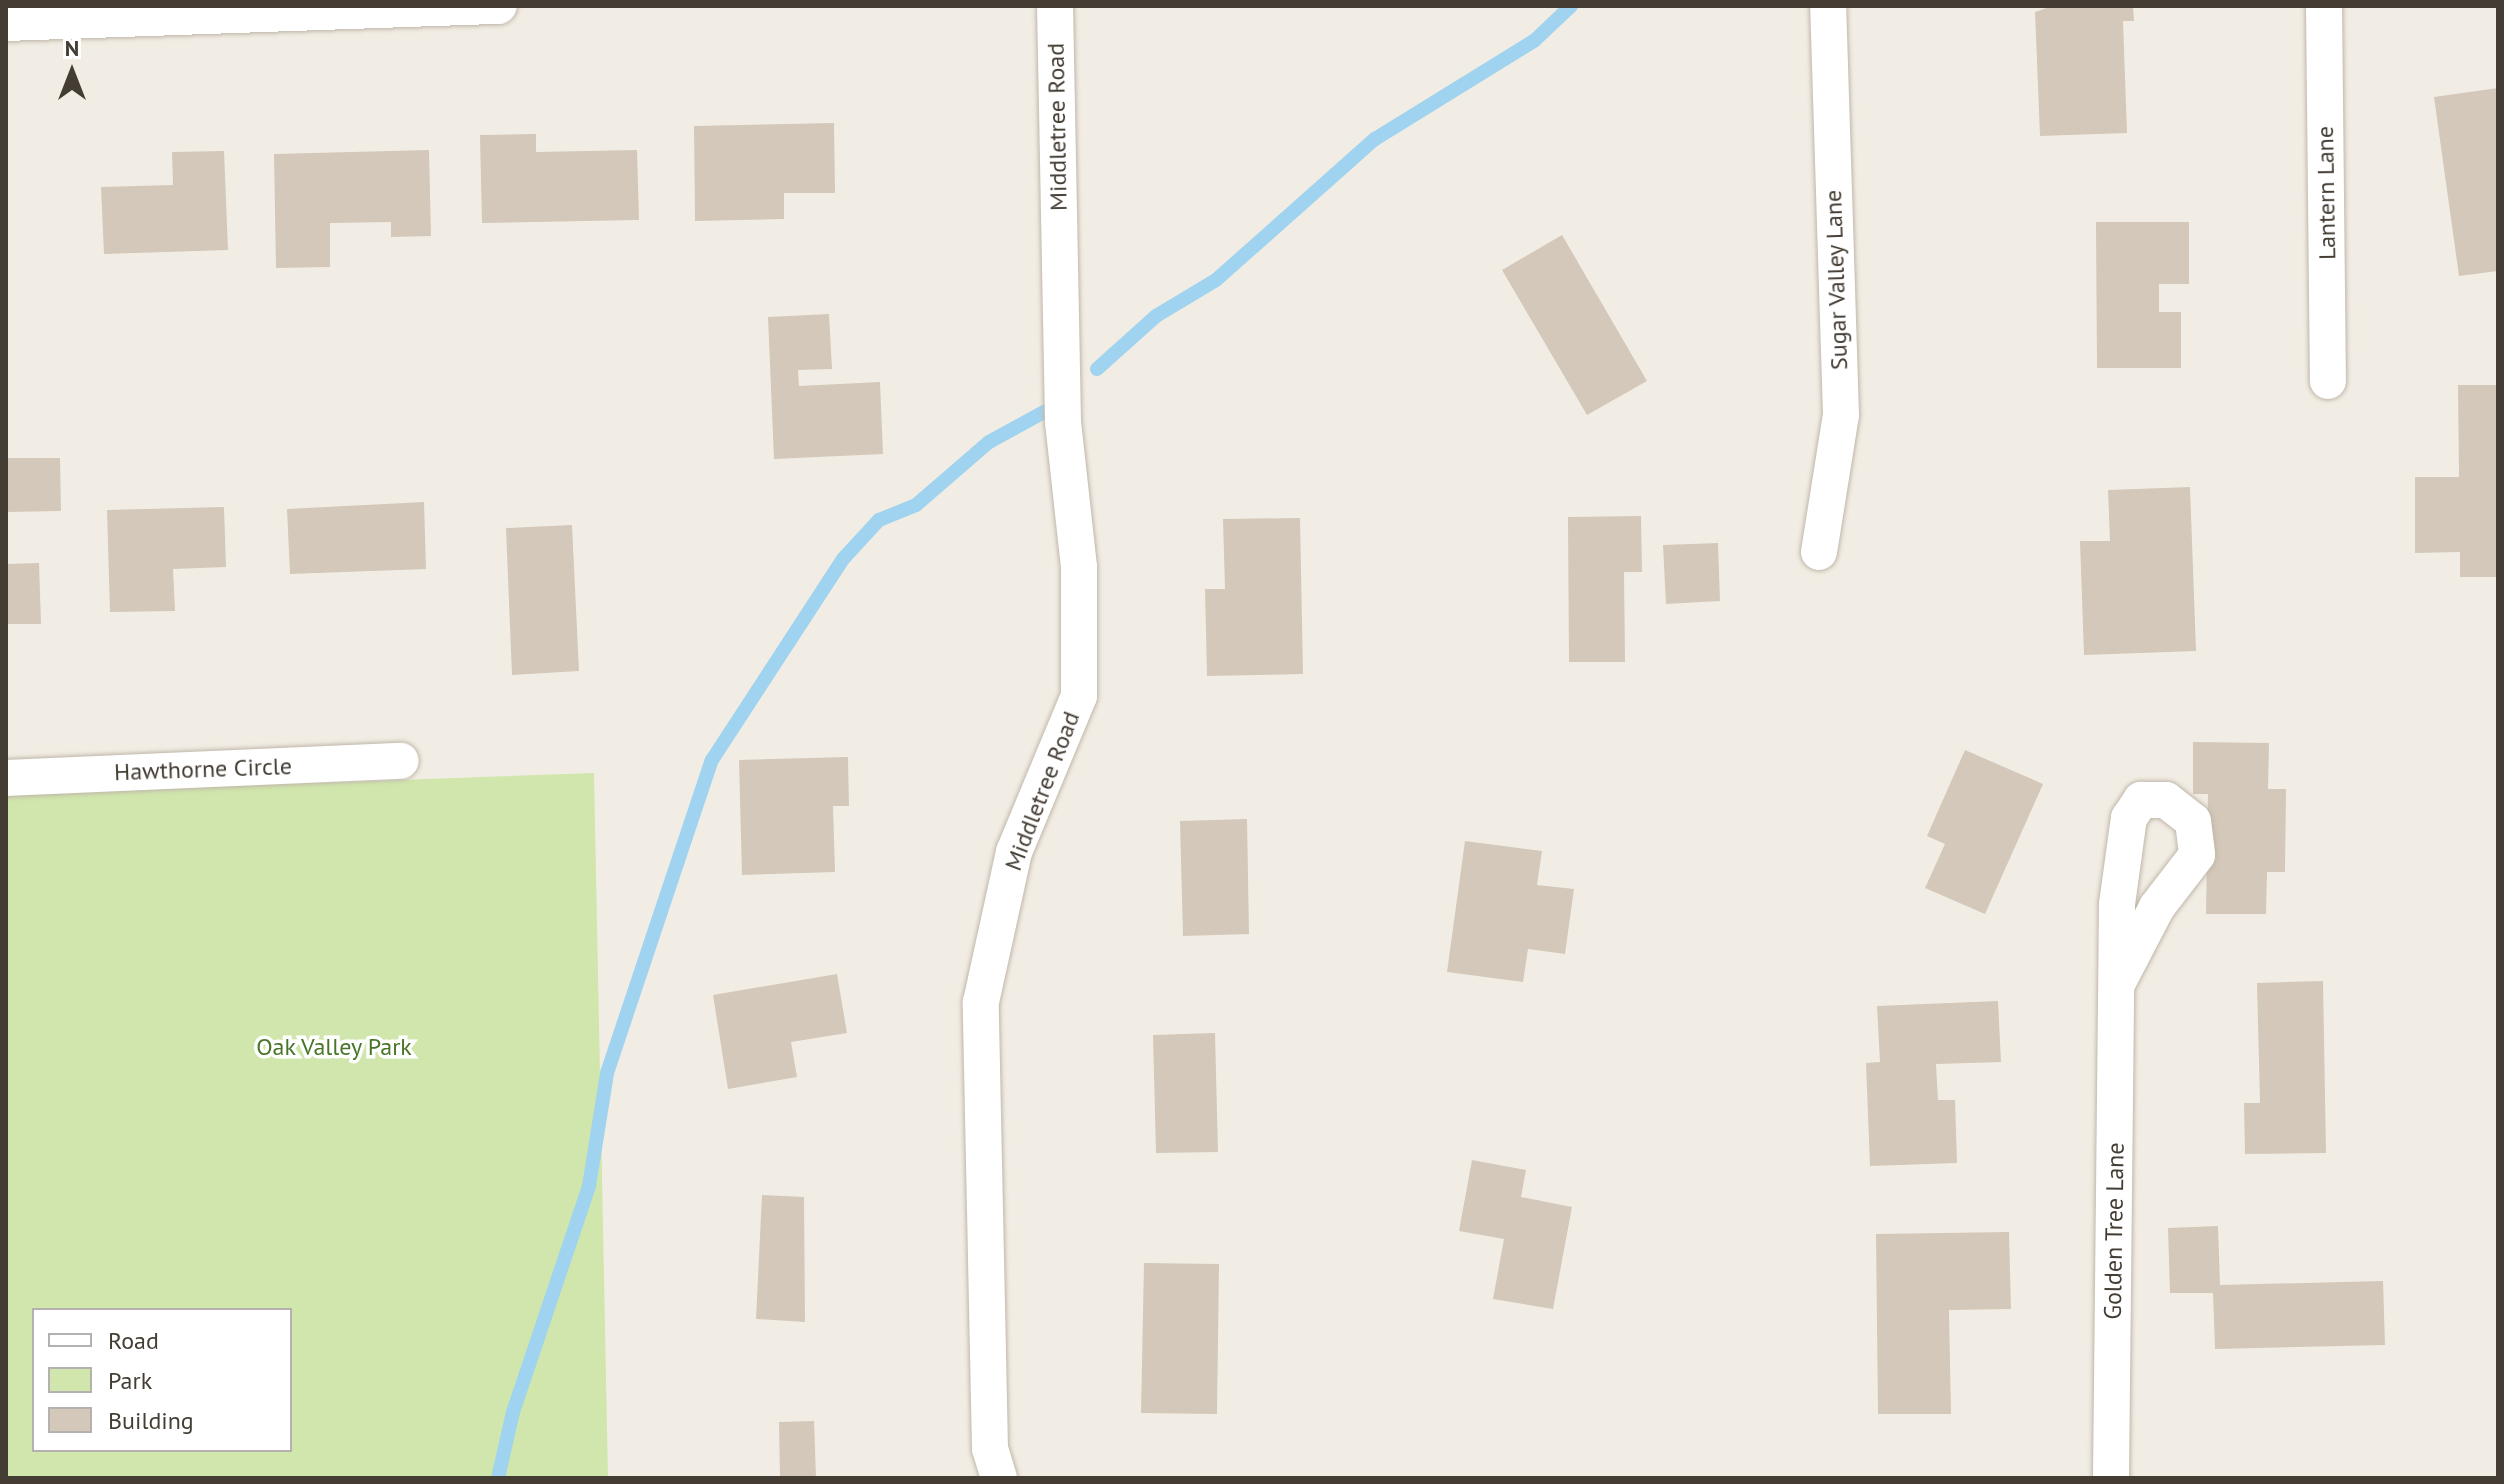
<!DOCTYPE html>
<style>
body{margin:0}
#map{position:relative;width:2504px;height:1484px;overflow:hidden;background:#f2ede4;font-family:"PT Sans",sans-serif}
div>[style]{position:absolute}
.green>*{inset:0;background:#d0e6ac}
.stream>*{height:14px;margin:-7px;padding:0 7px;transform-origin:7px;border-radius:7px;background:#a0d3ef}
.building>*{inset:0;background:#d3c8b9}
.roads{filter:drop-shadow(0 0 2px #c0b7aa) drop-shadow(0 0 2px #c0b7aa)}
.minor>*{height:36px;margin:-18px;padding:0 18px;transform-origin:18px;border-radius:18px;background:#fff}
span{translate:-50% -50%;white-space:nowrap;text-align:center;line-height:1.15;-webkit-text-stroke:7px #fff;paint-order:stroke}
.street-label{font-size:24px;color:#443d34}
.park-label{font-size:24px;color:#497528}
.frame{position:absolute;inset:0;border:8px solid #443d34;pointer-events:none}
.legend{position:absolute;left:32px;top:1308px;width:260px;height:144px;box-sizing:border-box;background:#fff;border:2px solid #b4b1ae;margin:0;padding:10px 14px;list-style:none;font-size:24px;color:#443d34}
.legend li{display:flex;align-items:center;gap:16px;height:40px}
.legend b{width:40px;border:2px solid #b4b1ae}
.north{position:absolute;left:32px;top:32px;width:80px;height:80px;-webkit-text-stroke:6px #fff;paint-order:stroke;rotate:0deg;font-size:22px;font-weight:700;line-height:32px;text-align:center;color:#443d34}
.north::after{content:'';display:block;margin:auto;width:28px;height:36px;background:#443d34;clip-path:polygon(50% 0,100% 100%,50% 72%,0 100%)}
</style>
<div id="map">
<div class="green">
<div style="clip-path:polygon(evenodd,594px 773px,608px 1478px,6px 1478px,6px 794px,594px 773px,34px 1310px,290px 1310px,290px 1450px,34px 1450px,34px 1310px)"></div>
</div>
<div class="stream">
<div style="left:1097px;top:369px;width:79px;rotate:-41.9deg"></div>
<div style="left:1156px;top:316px;width:70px;rotate:-31deg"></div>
<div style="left:1216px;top:280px;width:213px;rotate:-41.6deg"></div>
<div style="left:1375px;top:139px;width:188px;rotate:-31.7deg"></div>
<div style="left:1535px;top:40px;width:50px;rotate:-43.4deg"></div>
<div style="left:498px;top:1478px;width:68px;rotate:-77.2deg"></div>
<div style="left:513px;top:1412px;width:238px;rotate:-71.4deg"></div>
<div style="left:589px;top:1186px;width:114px;rotate:-80.9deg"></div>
<div style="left:607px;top:1073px;width:330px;rotate:-71.5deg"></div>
<div style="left:712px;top:760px;width:240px;rotate:-56.9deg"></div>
<div style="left:843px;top:559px;width:53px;rotate:-47.3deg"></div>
<div style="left:879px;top:520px;width:40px;rotate:-22deg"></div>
<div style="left:916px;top:505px;width:96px;rotate:-40.8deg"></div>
<div style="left:989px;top:442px;width:77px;rotate:-28.6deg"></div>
</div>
<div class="building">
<div style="clip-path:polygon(2052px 6px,2133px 6px,2134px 21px,2123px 21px,2127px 133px,2040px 136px,2035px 12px)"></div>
<div style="clip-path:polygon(2498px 88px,2498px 271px,2459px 276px,2434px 97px)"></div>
<div style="clip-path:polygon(834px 123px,835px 193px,784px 193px,784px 219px,695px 221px,694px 126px)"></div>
<div style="clip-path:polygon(536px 134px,536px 152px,637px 150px,639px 220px,482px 223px,480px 135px)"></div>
<div style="clip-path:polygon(429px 150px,431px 236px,391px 237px,391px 222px,330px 223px,330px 267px,276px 268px,274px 154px)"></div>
<div style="clip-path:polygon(224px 151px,228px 250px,104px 254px,101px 187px,173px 185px,172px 152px)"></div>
<div style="clip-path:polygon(2096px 222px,2189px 222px,2189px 284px,2159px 284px,2159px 312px,2181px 312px,2181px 368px,2097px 368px)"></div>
<div style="clip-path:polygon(1562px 235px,1647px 381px,1587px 415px,1502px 270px)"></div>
<div style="clip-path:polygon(829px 314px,832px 369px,798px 370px,799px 386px,880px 382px,883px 454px,774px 459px,768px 317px)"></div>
<div style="clip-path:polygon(2458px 385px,2498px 385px,2498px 577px,2460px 577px,2460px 552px,2415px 553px,2415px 477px,2459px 477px)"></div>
<div style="clip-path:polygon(6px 458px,60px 458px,61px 511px,7px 512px)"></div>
<div style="clip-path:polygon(2190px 487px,2196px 651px,2084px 655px,2080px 541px,2110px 541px,2108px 490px)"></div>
<div style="clip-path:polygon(424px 502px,426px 569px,290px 574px,287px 509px)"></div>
<div style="clip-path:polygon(224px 507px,226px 567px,173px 569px,175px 611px,110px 612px,107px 510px)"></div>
<div style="clip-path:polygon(1641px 516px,1642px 572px,1624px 572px,1625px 662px,1569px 662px,1568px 517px)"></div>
<div style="clip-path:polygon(1300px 518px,1303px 674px,1207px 676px,1205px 589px,1225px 589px,1223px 519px)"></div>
<div style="clip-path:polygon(572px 525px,579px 671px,512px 675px,506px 528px)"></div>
<div style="clip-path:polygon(1718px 543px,1720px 601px,1666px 604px,1663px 545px)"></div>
<div style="clip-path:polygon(39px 563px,41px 624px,6px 624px,6px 564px)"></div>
<div style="clip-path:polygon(2193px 742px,2269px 743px,2268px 789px,2286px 789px,2285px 872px,2267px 872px,2266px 914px,2206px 914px,2208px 794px,2193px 794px)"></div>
<div style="clip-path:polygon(1965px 750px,2043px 784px,1985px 914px,1925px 888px,1945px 844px,1927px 836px)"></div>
<div style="clip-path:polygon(848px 757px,849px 806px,833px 806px,835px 872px,742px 875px,739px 760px)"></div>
<div style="clip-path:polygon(1247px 819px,1249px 934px,1183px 936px,1180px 821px)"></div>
<div style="clip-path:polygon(1465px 841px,1542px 851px,1537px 885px,1574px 889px,1565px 954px,1528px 949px,1523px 982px,1447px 972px)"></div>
<div style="clip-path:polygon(837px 974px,847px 1033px,791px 1042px,797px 1077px,728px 1089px,713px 995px)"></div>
<div style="clip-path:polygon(2323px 981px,2326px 1153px,2245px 1154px,2244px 1103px,2260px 1103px,2257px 983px)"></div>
<div style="clip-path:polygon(1998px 1001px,2001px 1062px,1936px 1064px,1938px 1100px,1955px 1100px,1957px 1163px,1870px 1166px,1866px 1063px,1880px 1062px,1877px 1006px)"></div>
<div style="clip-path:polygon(1215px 1033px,1218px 1152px,1156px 1153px,1153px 1035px)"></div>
<div style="clip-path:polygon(1472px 1160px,1526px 1170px,1521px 1197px,1572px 1207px,1553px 1309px,1493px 1299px,1504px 1239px,1459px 1231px)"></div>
<div style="clip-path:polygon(762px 1195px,804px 1197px,805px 1322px,756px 1319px)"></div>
<div style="clip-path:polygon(2218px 1226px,2220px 1285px,2383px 1281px,2385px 1345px,2215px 1349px,2213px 1293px,2170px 1293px,2168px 1228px)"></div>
<div style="clip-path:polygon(2009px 1232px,2011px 1309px,1949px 1310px,1951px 1414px,1878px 1414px,1876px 1234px)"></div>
<div style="clip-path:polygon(1144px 1263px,1219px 1264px,1217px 1414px,1141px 1413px)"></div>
<div style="clip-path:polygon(814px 1421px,816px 1478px,780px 1478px,779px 1422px)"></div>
</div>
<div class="roads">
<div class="minor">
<div style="left:2324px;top:6px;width:375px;rotate:89.4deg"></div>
<div style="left:6px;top:23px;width:493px;rotate:-2deg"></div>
<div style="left:1819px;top:552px;width:139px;rotate:-80.9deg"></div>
<div style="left:1841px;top:415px;width:409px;rotate:-91.8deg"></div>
<div style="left:6px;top:778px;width:395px;rotate:-2.5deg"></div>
<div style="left:999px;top:1478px;width:30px;rotate:-107deg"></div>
<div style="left:990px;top:1449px;width:447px;rotate:-91.2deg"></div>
<div style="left:981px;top:1002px;width:154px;rotate:-77.6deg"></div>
<div style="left:1014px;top:852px;width:169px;rotate:-67.4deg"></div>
<div style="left:1079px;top:696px;width:129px;rotate:-90deg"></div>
<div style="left:1079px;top:567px;width:147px;rotate:-96.3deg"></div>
<div style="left:1063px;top:421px;width:415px;rotate:-91.1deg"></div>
<div style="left:2111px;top:1478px;width:574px;rotate:-89.4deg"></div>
<div style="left:2117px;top:904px;width:87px;rotate:-82.1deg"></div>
<div style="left:2129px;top:818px;width:22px;rotate:-56deg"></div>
<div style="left:2141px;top:800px;width:25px"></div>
<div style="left:2166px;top:800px;width:34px;rotate:38deg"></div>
<div style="left:2193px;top:821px;width:34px;rotate:83deg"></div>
<div style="left:2197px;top:855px;width:66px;rotate:127.6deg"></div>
<div style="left:2157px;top:907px;width:87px;rotate:117.5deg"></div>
</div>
</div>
<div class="street-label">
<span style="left:1057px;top:127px;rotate:-91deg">Middletree Road</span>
<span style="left:2326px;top:193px;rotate:-91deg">Lantern Lane</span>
<span style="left:1836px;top:280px;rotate:-92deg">Sugar Valley Lane</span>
<span style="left:203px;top:769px;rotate:-2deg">Hawthorne Circle</span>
<span style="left:1042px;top:791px;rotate:-69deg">Middletree Road</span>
<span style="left:2114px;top:1231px;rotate:-89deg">Golden Tree Lane</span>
</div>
<div class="park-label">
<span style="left:334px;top:1047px">Oak Valley Park</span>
</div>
<div class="frame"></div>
<ul class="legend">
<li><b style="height:10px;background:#fff"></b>Road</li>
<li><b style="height:22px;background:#d0e6ac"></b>Park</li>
<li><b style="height:22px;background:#d3c8b9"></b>Building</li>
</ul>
<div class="north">N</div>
</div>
